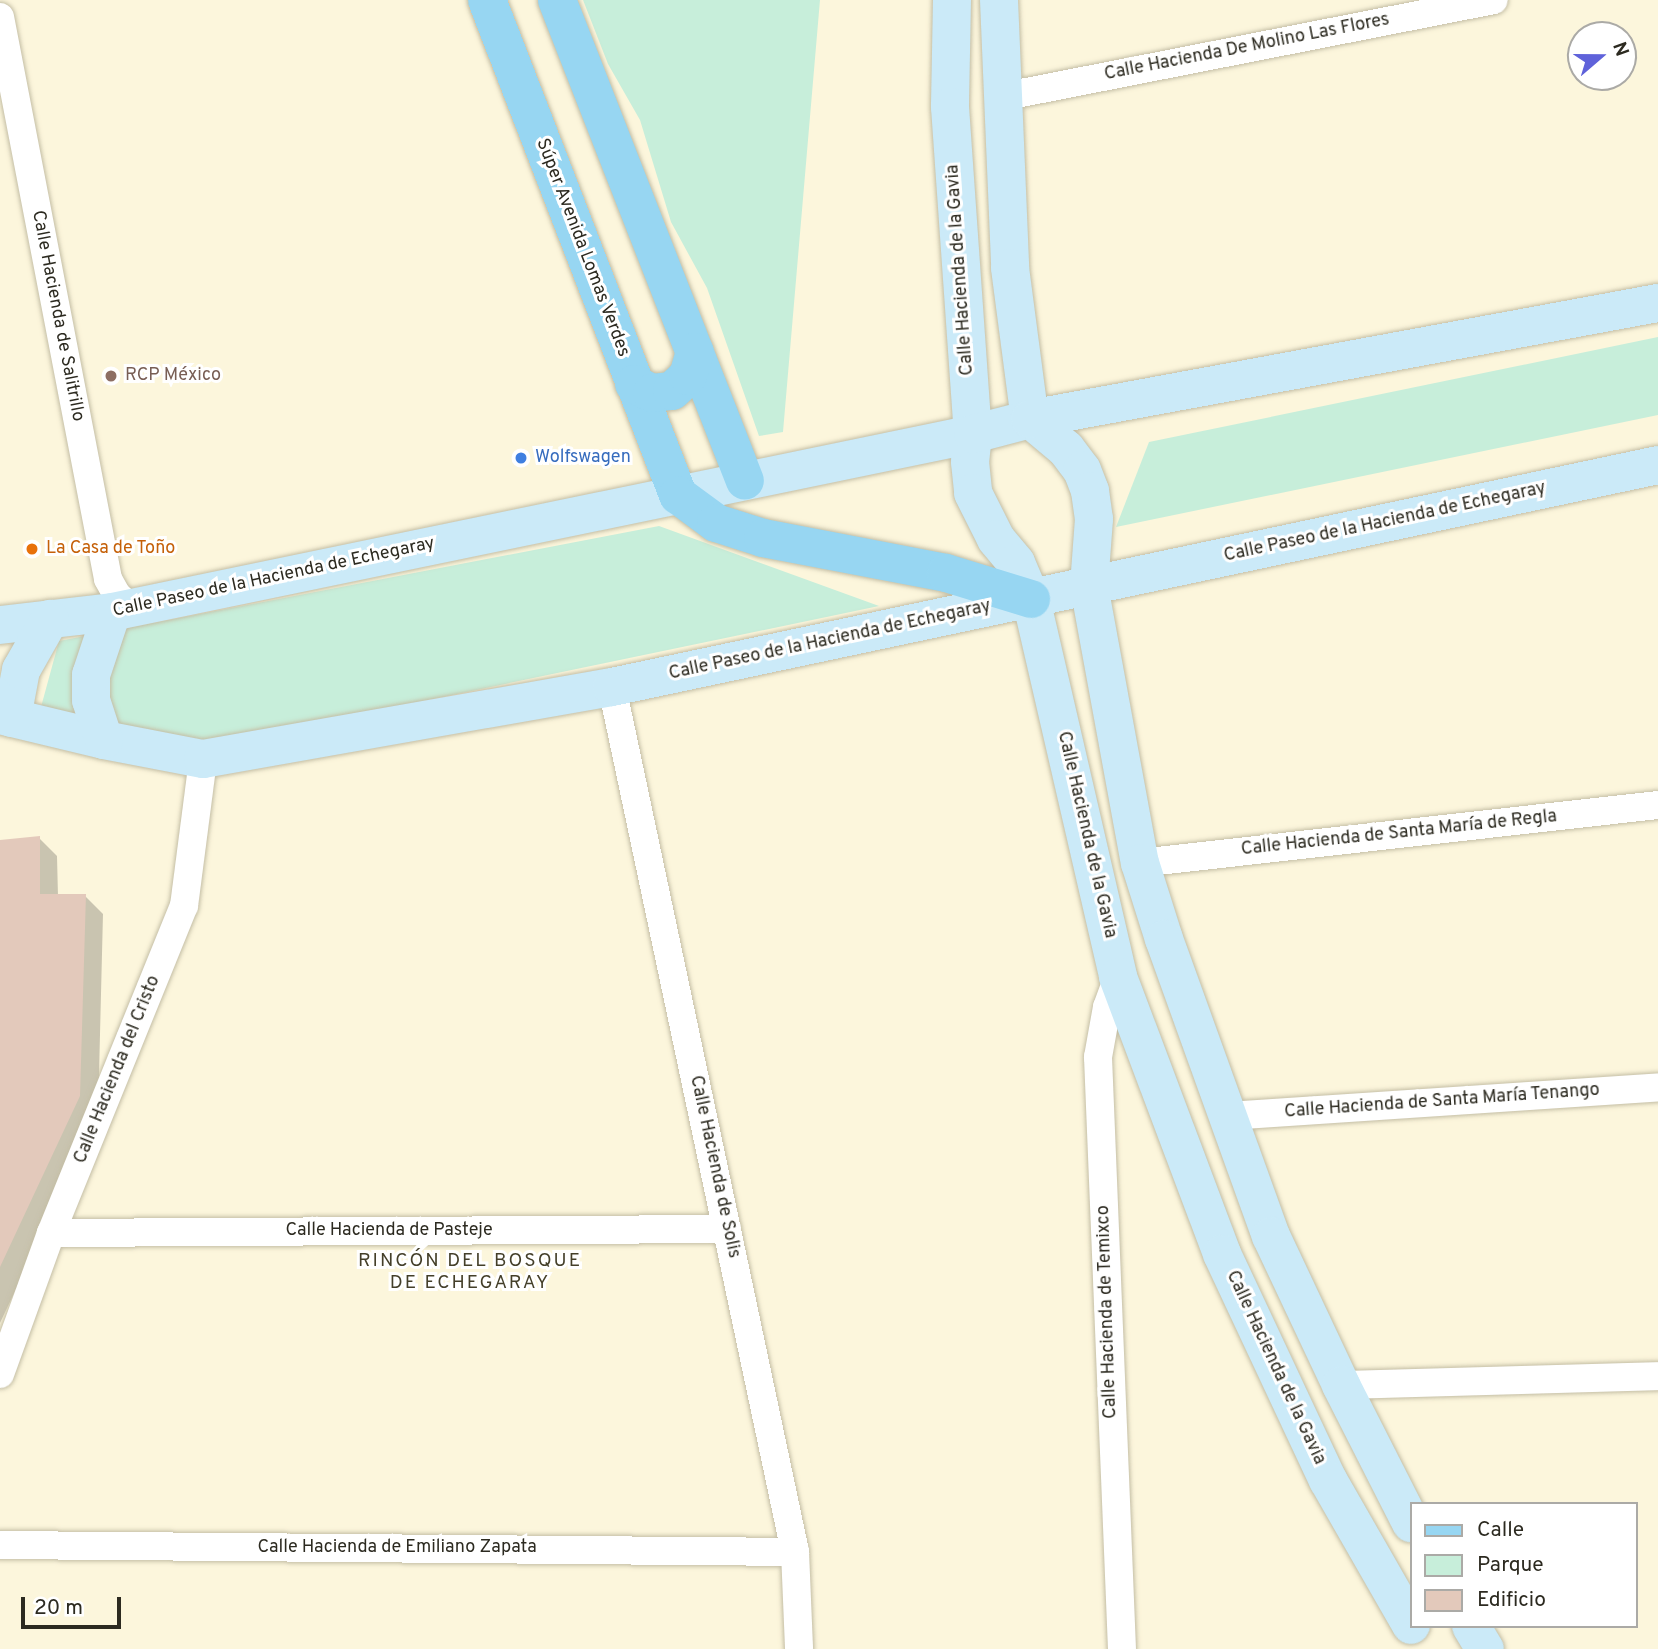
<!DOCTYPE html>
<meta charset="utf-8">
<style>
body{margin:0}
#map{position:relative;width:1658px;height:1649px;overflow:hidden;background:#fcf6dc;font-family:Overpass,sans-serif}
div>[style]{position:absolute}
.green>*{inset:0;background:#c7eeda}
.shadow>*{inset:0;background:#0003}
.building>*{inset:0;background:#e3c9bb}
.roads{filter:drop-shadow(0 0 2px #c4bea5) drop-shadow(0 0 2px #c4bea5)}
.street>*{height:28px;margin:-14px;padding:0 14px;transform-origin:14px;border-radius:14px;background:#fff}
.secondary>*{height:38px;margin:-19px;padding:0 19px;transform-origin:19px;border-radius:19px;background:#cbeaf8}
.primary>*{height:38px;margin:-19px;padding:0 19px;transform-origin:19px;border-radius:19px;background:#97d6f2}
.dots>*{width:19px;height:19px;translate:-50% -50%;box-sizing:border-box;border:4px solid #fff;border-radius:50%}
span{translate:-50% -50%;white-space:nowrap;text-align:center;line-height:1.15;-webkit-text-stroke:6px #fff;paint-order:stroke}
.street-label{font-size:18px;color:#2c2a20}
.education-label{font-size:18px;color:#785e54}
.left{translate:0 -50%;text-align:left}
.shop-label{font-size:18px;color:#366cbe}
.food-label{font-size:18px;color:#c56008}
.neighbourhood-label{font-size:19px;color:#443f29;letter-spacing:2px}
.legend{position:absolute;left:1410px;top:1502px;width:228px;height:126px;box-sizing:border-box;background:#fff;border:2px solid #abaaa6;margin:0;padding:9px 12px;list-style:none;font-size:21px;color:#2c2a20}
.legend li{display:flex;align-items:center;gap:14px;height:35px}
.legend b{width:35px;border:2px solid #abaaa6}
.north{position:absolute;left:1567px;top:21px;width:70px;height:70px;box-sizing:border-box;background:#fff;border:2px solid #abaaa6;border-radius:50%;rotate:70deg;font-size:19px;font-weight:700;line-height:28px;text-align:center;color:#2c2a20}
.north::after{content:'';display:block;margin:auto;width:24px;height:32px;background:#5f62da;clip-path:polygon(50% 0,100% 100%,50% 72%,0 100%)}
.scale{position:absolute;left:21px;top:1597px;width:100px;height:32px;box-sizing:border-box;border:4px solid #2c2a20;border-top:0;padding-left:9px;font-size:21px;line-height:24px;white-space:nowrap;color:#2c2a20;-webkit-text-stroke:5px #fff;paint-order:stroke}
</style>
<div id="map">
<div class="green">
<div style="clip-path:polygon(583px 0,820px 0,783px 432px,759px 436px,707px 288px,671px 222px,640px 120px,608px 64px)"></div>
<div style="clip-path:polygon(1658px 337px,1658px 415px,1116px 527px,1149px 442px)"></div>
<div style="clip-path:polygon(659px 526px,879px 606px,188px 750px,38px 718px,59px 641px)"></div>
</div>
<div class="shadow">
<div style="clip-path:polygon(39px 838px,57px 856px,58px 896px,85px 896px,103px 914px,98px 1115px,0 1323px,0 842px)"></div>
</div>
<div class="building">
<div style="clip-path:polygon(40px 836px,40px 894px,86px 894px,80px 1096px,0 1267px,0 840px)"></div>
</div>
<div class="roads">
<div class="street">
<div style="left:0;top:17px;width:572px;rotate:79.12deg"></div>
<div style="left:108px;top:579px;width:18px;rotate:61deg"></div>
<div style="left:117px;top:595px;width:18px;rotate:43deg"></div>
<div style="left:1001px;top:97px;width:502px;rotate:-11.13deg"></div>
<div style="left:612px;top:687px;width:884px;rotate:78.05deg"></div>
<div style="left:795px;top:1552px;width:97px;rotate:87.6deg"></div>
<div style="left:1140px;top:863px;width:521px;rotate:-6.39deg"></div>
<div style="left:1118px;top:977px;width:32px;rotate:110deg"></div>
<div style="left:1107px;top:1007px;width:51px;rotate:100.2deg"></div>
<div style="left:1098px;top:1057px;width:592px;rotate:87.68deg"></div>
<div style="left:1227px;top:1116px;width:432px;rotate:-3.8deg"></div>
<div style="left:51px;top:1233px;width:676px;rotate:-0.34deg"></div>
<div style="left:0;top:1374px;width:150px;rotate:-70.1deg"></div>
<div style="left:51px;top:1233px;width:353px;rotate:-67.9deg"></div>
<div style="left:184px;top:906px;width:148px;rotate:-82.6deg"></div>
<div style="left:1341px;top:1385px;width:317px;rotate:-1.6deg"></div>
<div style="left:0;top:1545px;width:795px;rotate:0.5deg"></div>
</div>
<div class="secondary">
<div style="left:952px;top:0;width:107px;rotate:91.1deg"></div>
<div style="left:950px;top:107px;width:328px;rotate:86deg"></div>
<div style="left:973px;top:434px;width:28px;rotate:96deg"></div>
<div style="left:970px;top:462px;width:31px;rotate:84deg"></div>
<div style="left:973px;top:493px;width:51px;rotate:63.4deg"></div>
<div style="left:996px;top:539px;width:31px;rotate:50deg"></div>
<div style="left:1016px;top:563px;width:39px;rotate:67deg"></div>
<div style="left:1031px;top:599px;width:388px;rotate:77deg"></div>
<div style="left:1118px;top:977px;width:296px;rotate:69.4deg"></div>
<div style="left:1222px;top:1254px;width:250px;rotate:64.9deg"></div>
<div style="left:1328px;top:1480px;width:167px;rotate:60.2deg"></div>
<div style="left:999px;top:0;width:268px;rotate:87.6deg"></div>
<div style="left:1010px;top:268px;width:152px;rotate:82.5deg"></div>
<div style="left:1030px;top:419px;width:47px;rotate:39.8deg"></div>
<div style="left:1066px;top:449px;width:26px;rotate:53deg"></div>
<div style="left:1082px;top:470px;width:22px;rotate:69deg"></div>
<div style="left:1090px;top:491px;width:28px;rotate:82deg"></div>
<div style="left:1094px;top:519px;width:67px;rotate:94.3deg"></div>
<div style="left:1089px;top:586px;width:282px;rotate:79.6deg"></div>
<div style="left:1140px;top:863px;width:80px;rotate:72.5deg"></div>
<div style="left:1164px;top:939px;width:316px;rotate:70.2deg"></div>
<div style="left:1271px;top:1236px;width:165px;rotate:64.8deg"></div>
<div style="left:1341px;top:1385px;width:155px;rotate:63.1deg"></div>
<div style="left:0;top:625px;width:113px;rotate:-6.6deg"></div>
<div style="left:112px;top:612px;width:879px;rotate:-11.68deg"></div>
<div style="left:973px;top:434px;width:59px;rotate:-14.7deg"></div>
<div style="left:1030px;top:419px;width:639px;rotate:-10.47deg"></div>
<div style="left:0;top:715px;width:107px;rotate:13.5deg"></div>
<div style="left:104px;top:740px;width:101px;rotate:10.9deg"></div>
<div style="left:203px;top:759px;width:415px;rotate:-10deg"></div>
<div style="left:612px;top:687px;width:1069px;rotate:-11.98deg"></div>
<div style="left:12px;top:718px;width:49px;rotate:-79.4deg"></div>
<div style="left:21px;top:670px;width:59px;rotate:-60.4deg"></div>
<div style="left:104px;top:740px;width:42px;rotate:-108deg"></div>
<div style="left:91px;top:700px;width:25px;rotate:-90deg"></div>
<div style="left:91px;top:675px;width:66px;rotate:-71.6deg"></div>
<div style="left:1471px;top:1626px;width:27px;rotate:59deg"></div>
</div>
<div class="primary">
<div style="left:487px;top:0;width:531px;rotate:68.9deg"></div>
<div style="left:678px;top:495px;width:47px;rotate:36.4deg"></div>
<div style="left:716px;top:523px;width:49px;rotate:17.7deg"></div>
<div style="left:763px;top:538px;width:186px;rotate:10.8deg"></div>
<div style="left:946px;top:573px;width:89px;rotate:17deg"></div>
<div style="left:557px;top:0;width:516px;rotate:68.65deg"></div>
<div style="left:634px;top:384px;width:20px;rotate:27deg"></div>
<div style="left:652px;top:393px;width:20px;rotate:-6deg"></div>
<div style="left:672px;top:391px;width:22px;rotate:-43deg"></div>
<div style="left:688px;top:376px;width:25px;rotate:-74deg"></div>
</div>
</div>
<div class="dots">
<div style="left:111px;top:376px;background:#8d6e63"></div>
<div style="left:521px;top:458px;background:#3f7fe0"></div>
<div style="left:32px;top:549px;background:#e8710a"></div>
</div>
<div class="street-label">
<span style="left:1247px;top:48px;rotate:-11deg">Calle Hacienda De Molino Las Flores</span>
<span style="left:582px;top:248px;rotate:69deg">Súper Avenida Lomas Verdes</span>
<span style="left:961px;top:270px;rotate:-94deg">Calle Hacienda de la Gavia</span>
<span style="left:57px;top:316px;rotate:79deg">Calle Hacienda de Salitrillo</span>
<span style="left:1385px;top:523px;rotate:-12deg">Calle Paseo de la Hacienda de Echegaray</span>
<span style="left:274px;top:578px;rotate:-12deg">Calle Paseo de la Hacienda de Echegaray</span>
<span style="left:830px;top:641px;rotate:-12deg">Calle Paseo de la Hacienda de Echegaray</span>
<span style="left:1399px;top:834px;rotate:-6deg">Calle Hacienda de Santa María de Regla</span>
<span style="left:1086px;top:835px;rotate:77deg">Calle Hacienda de la Gavia</span>
<span style="left:118px;top:1070px;rotate:-68deg">Calle Hacienda del Cristo</span>
<span style="left:1442px;top:1102px;rotate:-4deg">Calle Hacienda de Santa María Tenango</span>
<span style="left:714px;top:1167px;rotate:78deg">Calle Hacienda de Solis</span>
<span style="left:389px;top:1231px">Calle Hacienda de Pasteje</span>
<span style="left:1108px;top:1312px;rotate:-92deg">Calle Hacienda de Temixco</span>
<span style="left:1275px;top:1368px;rotate:65deg">Calle Hacienda de la Gavia</span>
<span style="left:397px;top:1548px">Calle Hacienda de Emiliano Zapata</span>
</div>
<div class="education-label">
<span class="left" style="left:125px;top:376px">RCP México</span>
</div>
<div class="shop-label">
<span class="left" style="left:535px;top:458px">Wolfswagen</span>
</div>
<div class="food-label">
<span class="left" style="left:46px;top:549px">La Casa de Toño</span>
</div>
<div class="neighbourhood-label">
<span style="left:470px;top:1273px">RINCÓN DEL BOSQUE<br>DE ECHEGARAY</span>
</div>
<ul class="legend">
<li><b style="height:9px;background:#97d6f2"></b>Calle</li>
<li><b style="height:19px;background:#c7eeda"></b>Parque</li>
<li><b style="height:19px;background:#e3c9bb"></b>Edificio</li>
</ul>
<div class="north">N</div>
<div class="scale">20 m</div>
</div>
